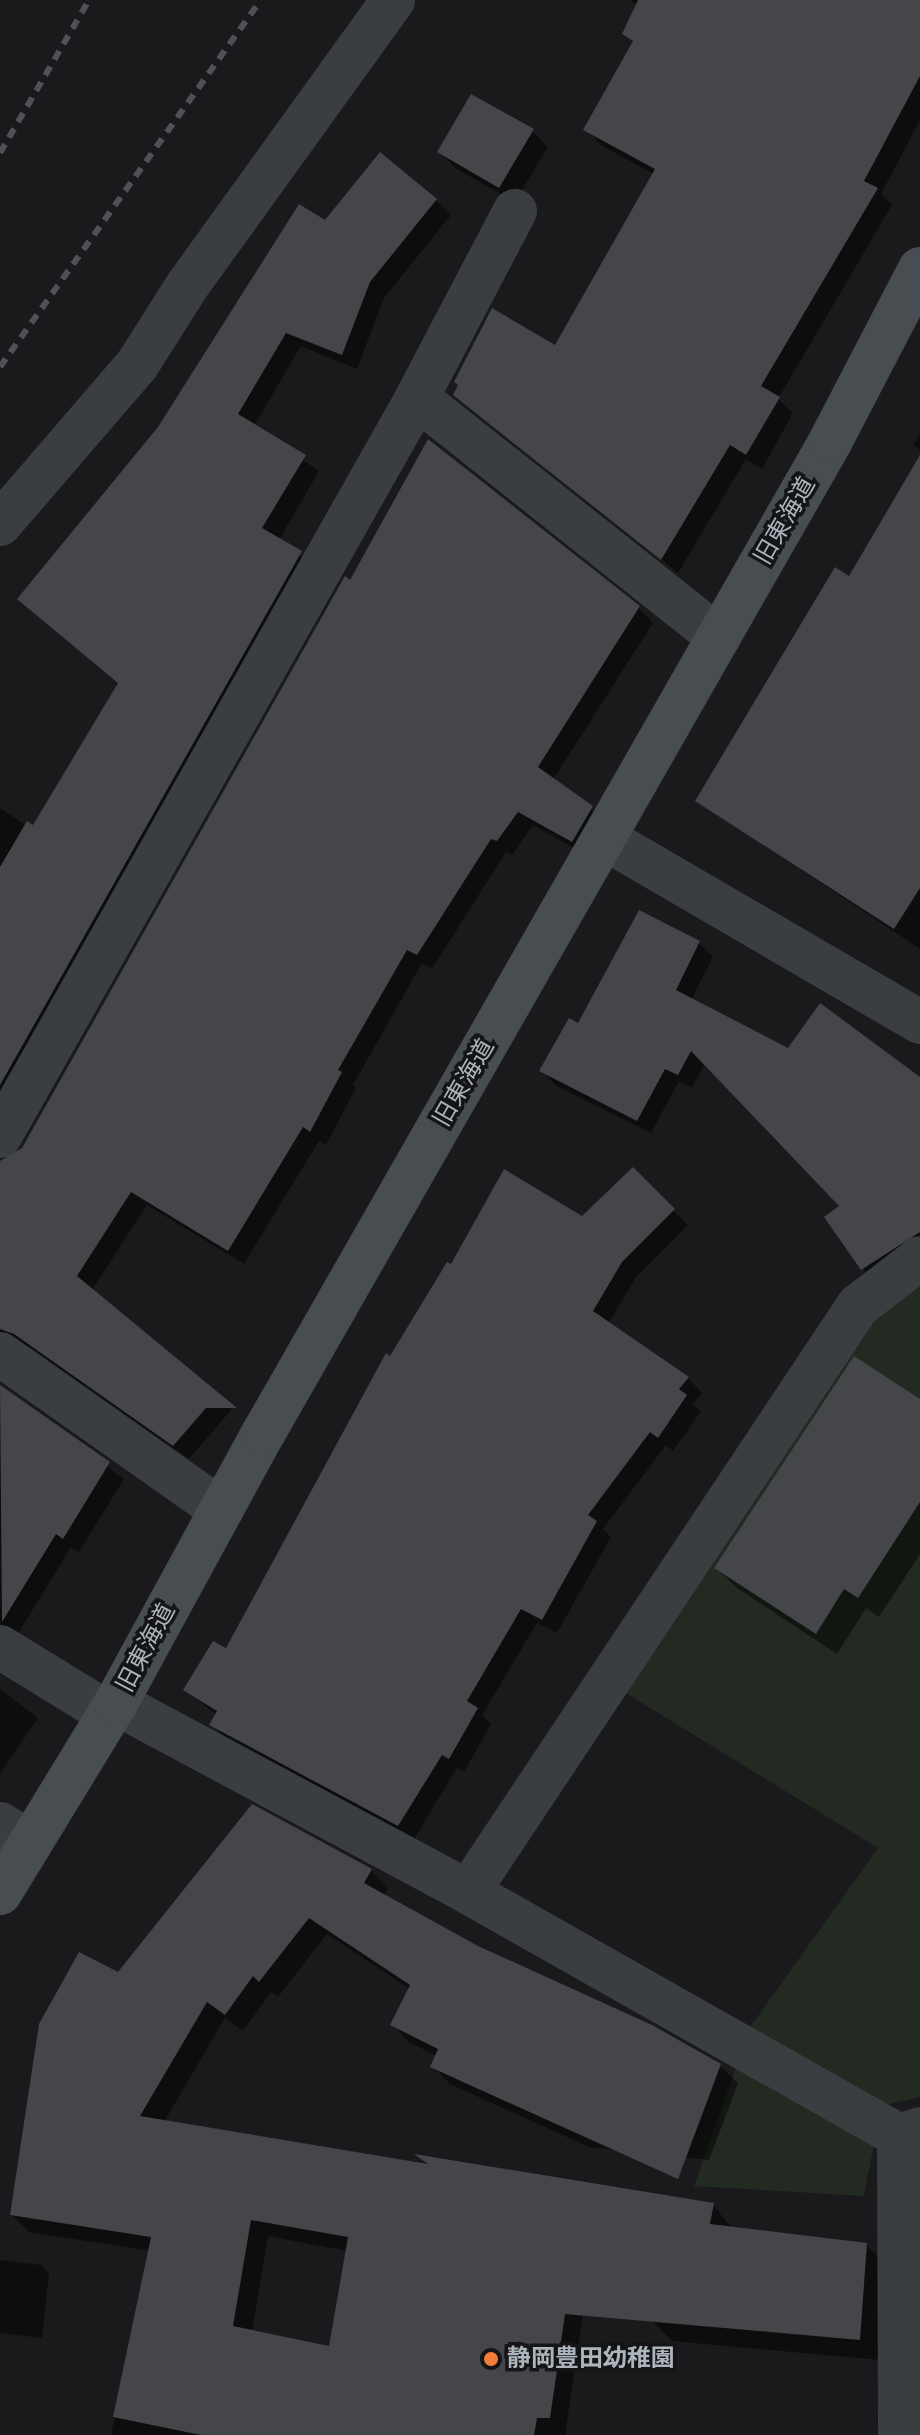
<!DOCTYPE html>
<meta charset="utf-8">
<style>
body{margin:0}
#map{position:relative;width:920px;height:2435px;overflow:hidden;background:#1a1a1c;font-family:Roboto,"Noto Sans JP",sans-serif}
div>[style]{position:absolute}
.green>*{inset:0;background:#222a21}
.shadow>*{inset:0;background:#0007}
.building>*{inset:0;background:#444649}
.street>*{height:44px;margin:-22px;padding:0 22px;transform-origin:22px;border-radius:22px;background:#3b3e41}
.secondary>*{height:44px;margin:-22px;padding:0 22px;transform-origin:22px;border-radius:22px;background:#484d51}
.rail>*{height:6px;margin-top:-3px;transform-origin:0;background:repeating-linear-gradient(90deg,#4e5256 0 10px,transparent 0 18px)}
.dots>*{width:22px;height:22px;translate:-50% -50%;box-sizing:border-box;border:4px solid #151517;border-radius:50%}
span{translate:-50% -50%;white-space:nowrap;text-align:center;line-height:1.15;-webkit-text-stroke:7px #151517;paint-order:stroke}
.street-label{font-size:24px;color:#acb5bc}
.poi-label{font-size:24px;color:#acb5bc;font-weight:700}
.left{translate:0 -50%;text-align:left}
</style>
<div id="map">
<div class="green">
<div style="clip-path:polygon(920px 1275px,920px 2097px,881px 2106px,864px 2196px,694px 2186px,751px 2026px,878px 1848px,621px 1690px,864px 1313px)"></div>
</div>
<div class="shadow">
<div style="clip-path:polygon(631px 0,920px 0,920px 120px,881px 194px,892px 205px,778px 399px,793px 413px,762px 469px,746px 459px,678px 573px,456px 394px,555px 348px,654px 174px,601px 145px,586px 129px,634px 43px,624px 34px,637px 6px)"></div>
<div style="clip-path:polygon(532px 131px,548px 147px,515px 202px,455px 168px,440px 152px)"></div>
<div style="clip-path:polygon(436px 200px,451px 215px,384px 298px,357px 369px,301px 346px,254px 426px,319px 471px,279px 540px,315px 568px,0 1126px,0 808px,33px 830px,120px 684px,20px 599px,325px 222px)"></div>
<div style="clip-path:polygon(920px 435px,920px 450px,913px 444px)"></div>
<div style="clip-path:polygon(920px 459px,920px 949px,697px 800px,849px 579px)"></div>
<div style="clip-path:polygon(351px 582px,639px 608px,653px 623px,553px 780px,607px 822px,588px 856px,533px 825px,512px 855px,506px 852px,432px 969px,422px 963px,353px 1085px,356px 1088px,326px 1145px,319px 1141px,244px 1264px,147px 1205px,92px 1290px,232px 1409px,189px 1459px,31px 1348px,6px 1345px,0 1350px,0 1163px,23px 1150px)"></div>
<div style="clip-path:polygon(699px 943px,713px 957px,691px 1000px,789px 1050px,920px 1079px,920px 1244px,876px 1282px,862px 1268px,842px 1207px,705px 1063px,692px 1088px,679px 1081px,651px 1133px,555px 1085px,542px 1071px,579px 1025px)"></div>
<div style="clip-path:polygon(633px 1170px,688px 1225px,637px 1276px,608px 1324px,688px 1378px,702px 1393px,693px 1404px,701px 1411px,673px 1451px,666px 1445px,603px 1529px,611px 1537px,557px 1633px,537px 1623px,482px 1715px,491px 1724px,464px 1772px,457px 1768px,414px 1839px,226px 1739px,212px 1724px,217px 1715px,186px 1690px,227px 1651px,391px 1358px,452px 1267px,582px 1219px)"></div>
<div style="clip-path:polygon(0 1387px,124px 1479px,79px 1552px,71px 1547px,16px 1637px,0 1646px)"></div>
<div style="clip-path:polygon(920px 1402px,920px 1554px,879px 1617px,866px 1608px,837px 1654px,737px 1588px,716px 1568px)"></div>
<div style="clip-path:polygon(0 1689px,38px 1718px,0 1774px)"></div>
<div style="clip-path:polygon(evenodd,252px 1807px,371px 1871px,388px 1888px,384px 1896px,477px 1948px,720px 2066px,738px 2083px,709px 2160px,589px 2147px,450px 2084px,432px 2066px,437px 2056px,409px 2042px,392px 2024px,410px 1989px,327px 1934px,278px 1997px,271px 1992px,243px 2031px,225px 2018px,164px 2122px,429px 2166px,420px 2157px,600px 2201px,565px 2435px,111px 2435px,150px 2251px,29px 2232px,12px 2215px,118px 1975px,252px 1807px,268px 2236px,347px 2251px,331px 2348px,252px 2332px,268px 2236px)"></div>
<div style="clip-path:polygon(713px 2205px,733px 2229px,866px 2245px,887px 2266px,880px 2360px,672px 2341px,651px 2320px)"></div>
<div style="clip-path:polygon(0 2260px,41px 2265px,49px 2274px,42px 2338px,0 2333px)"></div>
</div>
<div class="building">
<div style="clip-path:polygon(638px 0,920px 0,920px 76px,864px 181px,878px 188px,761px 386px,780px 397px,746px 455px,730px 445px,661px 560px,453px 395px,458px 385px,454px 382px,492px 308px,555px 345px,655px 169px,583px 130px,633px 41px,622px 34px)"></div>
<div style="clip-path:polygon(471px 94px,534px 129px,499px 188px,437px 152px)"></div>
<div style="clip-path:polygon(380px 152px,437px 199px,370px 282px,342px 355px,286px 333px,238px 414px,306px 455px,262px 528px,302px 551px,0 1085px,0 867px,27px 821px,33px 825px,118px 683px,17px 599px,158px 427px,299px 204px,325px 220px)"></div>
<div style="clip-path:polygon(428px 439px,640px 606px,538px 767px,593px 806px,572px 842px,518px 812px,497px 841px,491px 839px,417px 955px,407px 950px,338px 1070px,342px 1072px,310px 1132px,303px 1127px,228px 1251px,131px 1192px,77px 1276px,237px 1408px,206px 1408px,173px 1446px,14px 1334px,0 1329px,0 1161px,22px 1148px,345px 576px,350px 580px)"></div>
<div style="clip-path:polygon(920px 455px,920px 888px,894px 929px,695px 801px,835px 567px,849px 576px)"></div>
<div style="clip-path:polygon(639px 910px,700px 941px,676px 990px,788px 1048px,820px 1003px,920px 1077px,920px 1232px,861px 1270px,824px 1217px,839px 1206px,691px 1051px,678px 1075px,665px 1069px,637px 1121px,539px 1071px,569px 1018px,578px 1023px)"></div>
<div style="clip-path:polygon(633px 1167px,675px 1209px,622px 1262px,593px 1311px,689px 1377px,679px 1389px,687px 1395px,658px 1438px,650px 1432px,588px 1515px,597px 1521px,542px 1620px,521px 1609px,467px 1701px,478px 1708px,449px 1759px,442px 1755px,398px 1826px,209px 1725px,217px 1711px,183px 1690px,213px 1641px,226px 1648px,386px 1353px,390px 1356px,447px 1262px,451px 1264px,504px 1169px,582px 1216px)"></div>
<div style="clip-path:polygon(854px 1356px,920px 1399px,920px 1502px,858px 1598px,844px 1589px,816px 1634px,714px 1568px)"></div>
<div style="clip-path:polygon(0 1385px,110px 1462px,63px 1539px,56px 1534px,2px 1622px)"></div>
<div style="clip-path:polygon(evenodd,252px 1804px,372px 1869px,364px 1883px,478px 1946px,652px 2025px,721px 2064px,678px 2179px,430px 2067px,438px 2049px,390px 2025px,410px 1985px,309px 1918px,259px 1982px,253px 1976px,225px 2015px,207px 2002px,140px 2116px,428px 2164px,414px 2154px,714px 2203px,710px 2224px,867px 2243px,860px 2340px,565px 2314px,550px 2418px,537px 2418px,534px 2435px,201px 2435px,113px 2417px,151px 2237px,10px 2215px,39px 2024px,79px 1952px,118px 1972px,252px 1804px,251px 2220px,348px 2237px,329px 2346px,233px 2326px,251px 2220px)"></div>
</div>
<div class="street">
<div style="left:515px;top:211px;width:211px;rotate:117.7deg"></div>
<div style="left:417px;top:398px;width:385px;rotate:38.4deg"></div>
<div style="left:0;top:524px;width:210px;rotate:-49.3deg"></div>
<div style="left:137px;top:365px;width:93px;rotate:-57.7deg"></div>
<div style="left:187px;top:286px;width:352px;rotate:-54.2deg"></div>
<div style="left:604px;top:838px;width:366px;rotate:30.2deg"></div>
<div style="left:0;top:1136px;width:848px;rotate:-60.53deg"></div>
<div style="left:0;top:1354px;width:271px;rotate:35.2deg"></div>
<div style="left:0;top:1647px;width:128px;rotate:31.6deg"></div>
<div style="left:116px;top:1703px;width:400px;rotate:28.2deg"></div>
<div style="left:468px;top:1892px;width:495px;rotate:29.5deg"></div>
<div style="left:899px;top:2136px;width:22px;rotate:-18deg"></div>
<div style="left:0;top:1824px;width:36px;rotate:32deg"></div>
<div style="left:468px;top:1892px;width:704px;rotate:-56.36deg"></div>
<div style="left:858px;top:1306px;width:78px;rotate:-37.7deg"></div>
<div style="left:899px;top:2136px;width:299px;rotate:89.8deg"></div>
</div>
<div class="secondary">
<div style="left:0;top:1893px;width:223px;rotate:-58.6deg"></div>
<div style="left:116px;top:1703px;width:309px;rotate:-61.4deg"></div>
<div style="left:264px;top:1432px;width:1140px;rotate:-60.24deg"></div>
<div style="left:830px;top:442px;width:195px;rotate:-62.5deg"></div>
</div>
<div class="rail">
<div style="left:0;top:153px;width:177px;rotate:-59.8deg"></div>
<div style="left:0;top:367px;width:450px;rotate:-54.6deg"></div>
</div>
<div class="dots">
<div style="left:491px;top:2359px;background:#f47e39"></div>
</div>
<div class="street-label">
<span style="left:785px;top:521px;rotate:-60deg">旧東海道</span>
<span style="left:464px;top:1083px;rotate:-60deg">旧東海道</span>
<span style="left:146px;top:1648px;rotate:-62deg">旧東海道</span>
</div>
<div class="poi-label">
<span class="left" style="left:507px;top:2359px">静岡豊田幼稚園</span>
</div>
</div>
